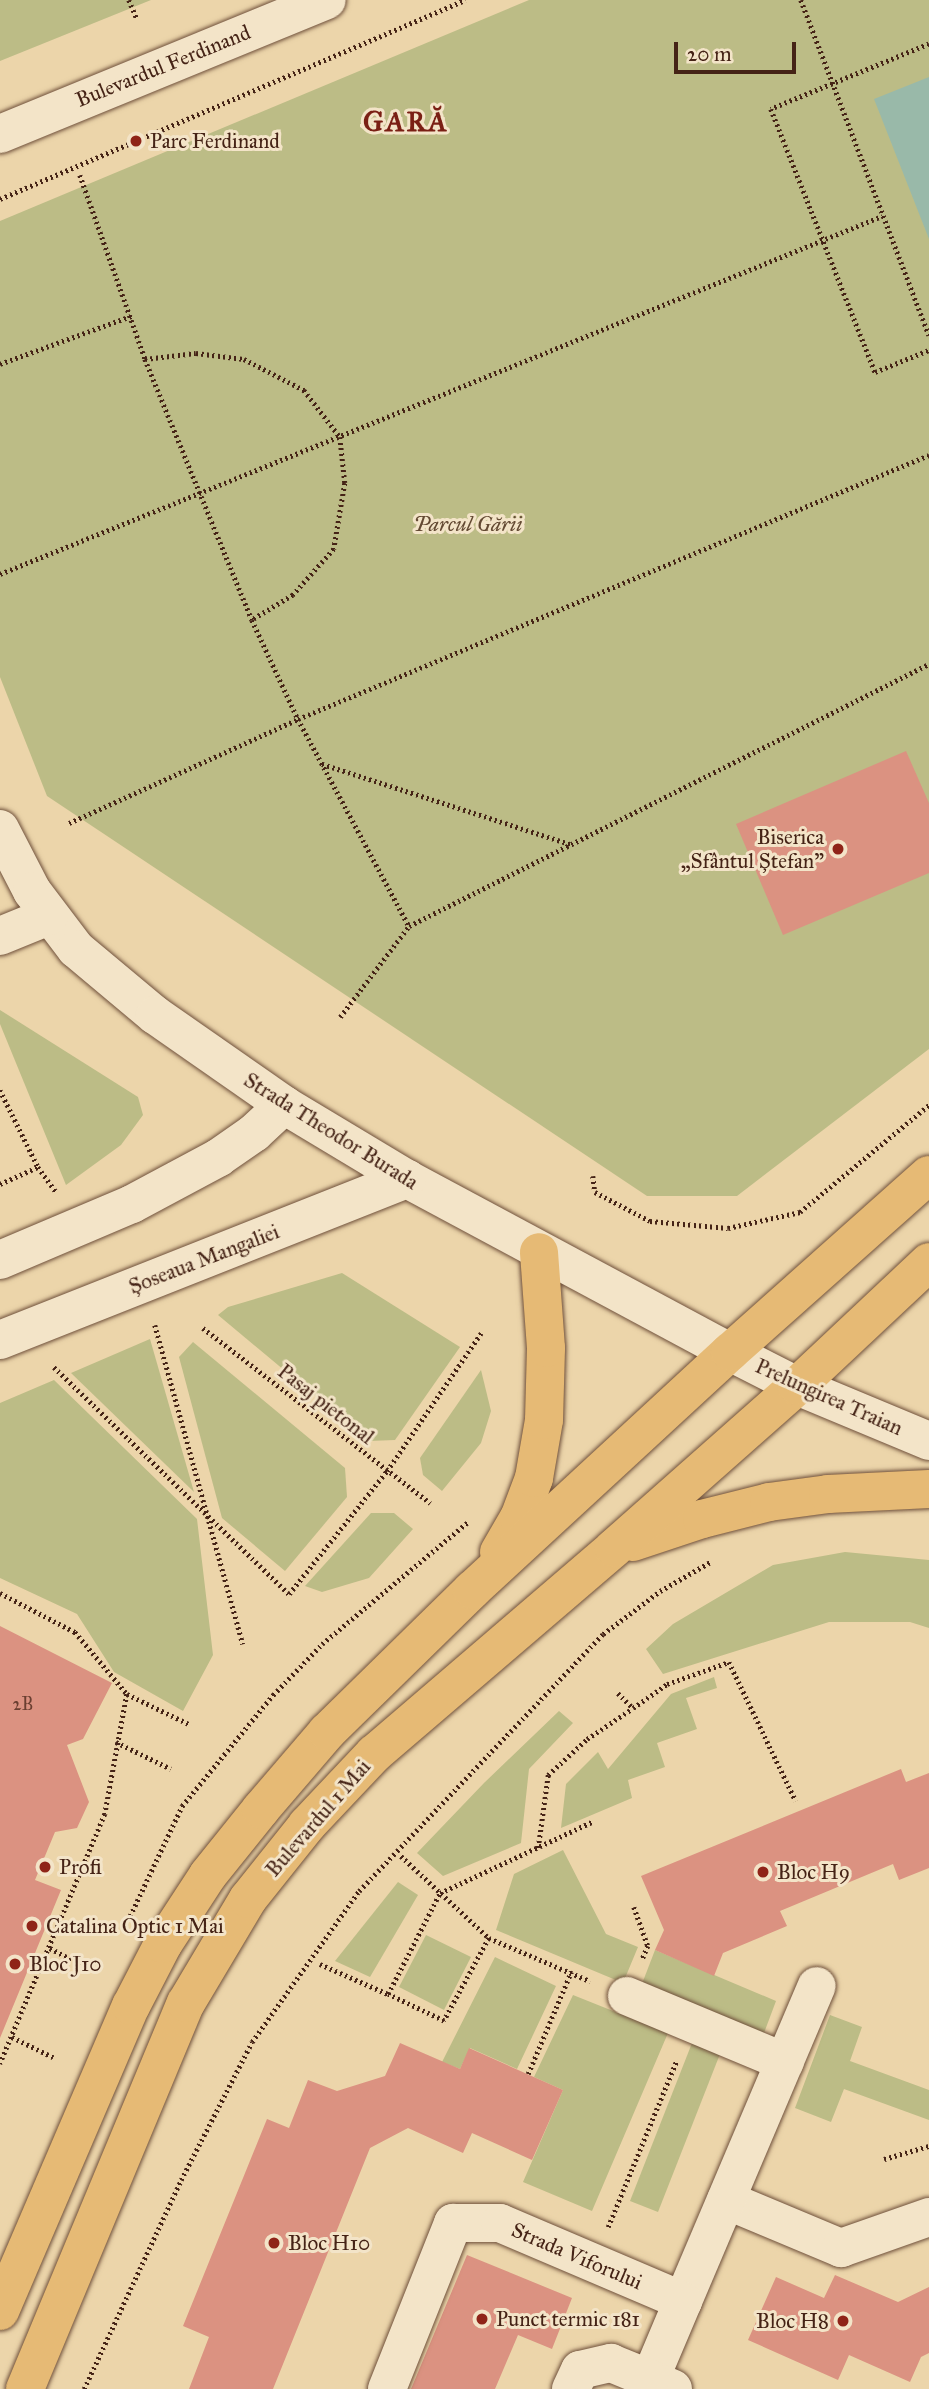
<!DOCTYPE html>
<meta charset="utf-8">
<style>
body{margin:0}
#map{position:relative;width:929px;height:2389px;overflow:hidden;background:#ecd5aa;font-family:"IM FELL Great Primer",serif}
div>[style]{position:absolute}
.green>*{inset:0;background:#bcbc86}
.water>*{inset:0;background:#99b9a9}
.building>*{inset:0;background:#db9281}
.path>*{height:4.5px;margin-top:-2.25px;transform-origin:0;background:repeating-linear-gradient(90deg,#452316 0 2px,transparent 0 5.5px)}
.roads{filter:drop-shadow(0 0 2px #6f503b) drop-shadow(0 0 2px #6f503b)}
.minor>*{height:38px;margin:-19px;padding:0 19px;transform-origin:19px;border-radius:19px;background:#f3e4c8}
.major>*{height:38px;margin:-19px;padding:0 19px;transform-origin:19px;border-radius:19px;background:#e6ba75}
.dots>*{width:19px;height:19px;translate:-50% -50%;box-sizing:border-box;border:4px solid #f3e4c8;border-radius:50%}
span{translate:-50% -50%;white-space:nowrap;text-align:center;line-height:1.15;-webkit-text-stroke:6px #f3e4c8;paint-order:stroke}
.number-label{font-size:18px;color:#6a3f31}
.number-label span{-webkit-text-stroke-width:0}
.street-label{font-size:21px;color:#452316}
.poi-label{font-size:21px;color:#452316}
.left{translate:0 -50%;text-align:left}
.right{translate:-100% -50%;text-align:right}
.park-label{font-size:21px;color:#634932;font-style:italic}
.district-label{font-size:28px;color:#7a1f14;font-weight:700;letter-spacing:2px}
.scale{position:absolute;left:674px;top:42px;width:122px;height:32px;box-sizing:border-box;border:4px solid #452316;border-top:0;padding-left:9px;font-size:21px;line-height:24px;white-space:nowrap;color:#452316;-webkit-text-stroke:5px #f3e4c8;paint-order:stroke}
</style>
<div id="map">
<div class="green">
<div style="clip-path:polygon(0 0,151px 0,0 61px)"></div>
<div style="clip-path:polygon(529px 0,929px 0,929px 1049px,737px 1196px,647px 1196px,47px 796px,0 677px,0 221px)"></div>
<div style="clip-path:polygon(0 1010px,138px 1097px,143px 1115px,121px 1145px,66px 1185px,0 1024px)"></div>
<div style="clip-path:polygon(342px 1273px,460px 1347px,395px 1440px,369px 1441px,218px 1315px,228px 1307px)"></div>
<div style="clip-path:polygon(150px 1339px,194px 1492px,71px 1373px)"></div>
<div style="clip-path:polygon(193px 1342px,345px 1468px,347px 1497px,285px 1571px,222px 1518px,179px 1357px)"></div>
<div style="clip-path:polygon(481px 1370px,491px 1411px,481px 1443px,442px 1491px,423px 1475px,420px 1458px)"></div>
<div style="clip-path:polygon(54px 1380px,197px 1519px,213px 1655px,183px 1711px,114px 1672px,77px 1614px,0 1578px,0 1403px)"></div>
<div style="clip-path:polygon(371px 1513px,394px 1513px,413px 1529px,369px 1578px,322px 1592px,305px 1586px)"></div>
<div style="clip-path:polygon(845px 1552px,929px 1560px,929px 1628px,910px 1622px,829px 1622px,663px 1674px,646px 1649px,673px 1624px,773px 1565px)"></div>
<div style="clip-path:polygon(714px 1677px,717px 1688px,686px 1698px,697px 1729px,657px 1743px,665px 1767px,628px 1780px,632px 1798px,561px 1828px,566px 1784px,598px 1752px,608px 1769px,671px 1694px)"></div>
<div style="clip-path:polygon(559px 1711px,573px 1723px,529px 1769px,521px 1843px,443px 1876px,417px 1853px,484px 1783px)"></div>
<div style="clip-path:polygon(563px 1850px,606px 1934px,638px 1947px,623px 1983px,496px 1930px,514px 1874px)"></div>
<div style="clip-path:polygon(398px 1882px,418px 1895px,370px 1977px,335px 1961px)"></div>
<div style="clip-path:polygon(426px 1935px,471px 1957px,444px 2010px,399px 1987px)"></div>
<div style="clip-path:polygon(655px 1950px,776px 2001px,761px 2041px,640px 1989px)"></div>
<div style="clip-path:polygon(495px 1957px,556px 1986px,517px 2069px,470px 2048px,460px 2069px,442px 2062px)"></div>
<div style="clip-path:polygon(573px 1995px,668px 2033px,592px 2211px,523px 2182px,563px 2090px,534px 2077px)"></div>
<div style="clip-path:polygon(830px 2015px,862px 2027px,850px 2061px,929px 2090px,929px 2120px,844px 2089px,831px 2122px,795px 2108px)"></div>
<div style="clip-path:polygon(692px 2043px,720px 2054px,658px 2212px,630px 2201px)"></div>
</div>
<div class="water">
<div style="clip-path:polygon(929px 77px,929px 239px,874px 99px)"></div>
</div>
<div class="building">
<div style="clip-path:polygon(906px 751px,929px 803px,929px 873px,783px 935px,736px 824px)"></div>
<div style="clip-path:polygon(0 1626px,112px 1683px,83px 1739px,67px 1745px,89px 1802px,77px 1828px,55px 1832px,35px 1880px,61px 1890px,0 2038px)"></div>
<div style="clip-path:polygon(901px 1769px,906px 1782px,929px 1773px,929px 1868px,899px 1880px,893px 1864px,780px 1911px,787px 1926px,723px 1953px,714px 1976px,655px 1950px,664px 1930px,641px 1876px)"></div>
<div style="clip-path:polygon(400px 2043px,460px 2069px,469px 2048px,563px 2090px,532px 2160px,472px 2133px,463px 2153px,408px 2128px,370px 2148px,273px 2389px,189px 2389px,209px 2337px,183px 2326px,267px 2119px,289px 2128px,308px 2080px,337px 2091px,385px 2076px)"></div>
<div style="clip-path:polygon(467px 2255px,572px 2298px,552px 2349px,518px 2335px,495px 2389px,411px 2389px)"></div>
<div style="clip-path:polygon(835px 2275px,898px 2302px,929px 2287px,929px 2353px,921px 2357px,910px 2382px,849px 2355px,838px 2380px,748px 2340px,776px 2277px,824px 2298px)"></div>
</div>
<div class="path">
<div style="left:129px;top:0;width:21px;rotate:67deg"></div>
<div style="left:801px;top:0;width:359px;rotate:69.1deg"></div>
<div style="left:929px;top:44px;width:171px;rotate:157.6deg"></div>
<div style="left:771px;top:109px;width:283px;rotate:68.4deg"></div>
<div style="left:875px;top:372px;width:58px;rotate:-22.2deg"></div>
<div style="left:80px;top:175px;width:195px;rotate:70.5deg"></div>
<div style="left:145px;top:359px;width:282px;rotate:67.7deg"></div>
<div style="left:252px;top:620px;width:109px;rotate:65.1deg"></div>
<div style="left:298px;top:719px;width:235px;rotate:61.8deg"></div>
<div style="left:409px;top:926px;width:582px;rotate:-26.74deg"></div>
<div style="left:0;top:199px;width:506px;rotate:-23.17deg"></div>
<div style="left:145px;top:359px;width:51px;rotate:-6.7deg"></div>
<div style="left:196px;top:353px;width:48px;rotate:7.1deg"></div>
<div style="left:244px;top:359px;width:68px;rotate:27.3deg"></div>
<div style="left:304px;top:390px;width:59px;rotate:52.5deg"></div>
<div style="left:340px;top:437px;width:46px;rotate:83.8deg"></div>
<div style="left:345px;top:483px;width:67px;rotate:99.5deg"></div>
<div style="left:334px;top:549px;width:62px;rotate:131.7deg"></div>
<div style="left:293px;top:595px;width:48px;rotate:148.6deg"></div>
<div style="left:0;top:364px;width:140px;rotate:-20.1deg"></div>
<div style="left:0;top:574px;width:952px;rotate:-22.09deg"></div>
<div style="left:322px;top:764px;width:261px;rotate:17.9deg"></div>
<div style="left:69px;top:823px;width:252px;rotate:-24.4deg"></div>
<div style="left:298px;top:719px;width:684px;rotate:-22.7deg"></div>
<div style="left:340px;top:1017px;width:114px;rotate:-52.8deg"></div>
<div style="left:0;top:1090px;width:86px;rotate:63.7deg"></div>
<div style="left:38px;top:1167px;width:32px;rotate:54deg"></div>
<div style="left:593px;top:1176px;width:16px;rotate:83deg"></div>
<div style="left:595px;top:1192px;width:62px;rotate:27.8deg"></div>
<div style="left:650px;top:1221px;width:78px;rotate:5.1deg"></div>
<div style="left:728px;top:1228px;width:74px;rotate:-12.5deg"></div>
<div style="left:800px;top:1212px;width:168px;rotate:-39.7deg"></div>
<div style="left:0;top:1184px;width:42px;rotate:-24.1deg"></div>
<div style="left:155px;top:1325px;width:331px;rotate:74.6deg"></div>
<div style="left:203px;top:1328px;width:287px;rotate:37.6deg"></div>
<div style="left:54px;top:1367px;width:327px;rotate:44deg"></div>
<div style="left:289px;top:1594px;width:157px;rotate:-51.5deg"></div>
<div style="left:387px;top:1471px;width:167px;rotate:-55.7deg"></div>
<div style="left:0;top:1593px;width:85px;rotate:27.5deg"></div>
<div style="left:75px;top:1632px;width:81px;rotate:50deg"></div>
<div style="left:127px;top:1694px;width:122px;rotate:100.4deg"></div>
<div style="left:105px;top:1814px;width:271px;rotate:112.8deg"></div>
<div style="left:618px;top:1693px;width:21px;rotate:45deg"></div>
<div style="left:633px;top:1708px;width:42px;rotate:-35.2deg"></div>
<div style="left:667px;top:1684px;width:66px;rotate:-19.5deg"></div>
<div style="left:729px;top:1662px;width:154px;rotate:64.3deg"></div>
<div style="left:127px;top:1694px;width:71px;rotate:25.8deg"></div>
<div style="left:116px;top:1742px;width:61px;rotate:26.1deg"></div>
<div style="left:538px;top:1848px;width:74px;rotate:-82.2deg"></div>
<div style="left:548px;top:1775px;width:53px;rotate:-42.7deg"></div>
<div style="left:587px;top:1739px;width:55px;rotate:-34deg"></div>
<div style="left:401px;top:1856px;width:120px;rotate:43deg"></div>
<div style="left:489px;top:1938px;width:110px;rotate:23.1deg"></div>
<div style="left:634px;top:1907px;width:41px;rotate:70.3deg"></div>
<div style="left:648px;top:1946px;width:15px;rotate:113deg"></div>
<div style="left:130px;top:1916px;width:122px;rotate:-64.7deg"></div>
<div style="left:182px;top:1806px;width:144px;rotate:-50.7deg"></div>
<div style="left:273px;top:1695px;width:71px;rotate:-46.1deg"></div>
<div style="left:322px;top:1644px;width:190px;rotate:-39.9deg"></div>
<div style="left:489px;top:1938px;width:94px;rotate:118.5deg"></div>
<div style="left:444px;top:2021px;width:62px;rotate:-154.3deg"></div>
<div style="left:388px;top:1994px;width:114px;rotate:-62.8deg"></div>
<div style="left:440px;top:1893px;width:170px;rotate:-25.1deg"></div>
<div style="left:50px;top:1948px;width:44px;rotate:28.3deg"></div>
<div style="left:320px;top:1964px;width:74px;rotate:23.8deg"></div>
<div style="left:12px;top:2037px;width:46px;rotate:26deg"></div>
<div style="left:528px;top:2074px;width:111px;rotate:-67.1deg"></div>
<div style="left:884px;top:2159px;width:47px;rotate:-16.1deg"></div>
<div style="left:608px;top:2227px;width:181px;rotate:-67.6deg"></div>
<div style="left:84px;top:2389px;width:230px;rotate:-65.1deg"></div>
<div style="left:181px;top:2180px;width:155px;rotate:-62.8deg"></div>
<div style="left:252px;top:2042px;width:185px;rotate:-54.7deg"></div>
<div style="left:359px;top:1891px;width:354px;rotate:-46.5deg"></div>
<div style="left:603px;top:1634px;width:71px;rotate:-37deg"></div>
<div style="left:660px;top:1591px;width:60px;rotate:-30deg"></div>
</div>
<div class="roads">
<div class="minor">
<div style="left:0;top:134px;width:353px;rotate:-22.3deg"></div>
<div style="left:0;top:829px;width:70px;rotate:62.7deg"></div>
<div style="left:32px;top:891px;width:73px;rotate:52.8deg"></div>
<div style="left:76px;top:949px;width:103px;rotate:39.9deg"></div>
<div style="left:155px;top:1015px;width:157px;rotate:34.9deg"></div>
<div style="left:284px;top:1105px;width:144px;rotate:31deg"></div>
<div style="left:407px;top:1179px;width:366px;rotate:28.2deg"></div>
<div style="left:730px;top:1352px;width:75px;rotate:26.9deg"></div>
<div style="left:797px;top:1386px;width:143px;rotate:22.6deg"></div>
<div style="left:0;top:936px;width:53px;rotate:-22.2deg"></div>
<div style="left:0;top:1260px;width:143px;rotate:-23deg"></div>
<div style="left:132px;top:1204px;width:98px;rotate:-28.1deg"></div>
<div style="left:218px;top:1158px;width:44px;rotate:-34.8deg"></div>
<div style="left:254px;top:1133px;width:41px;rotate:-43deg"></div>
<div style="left:0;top:1340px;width:438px;rotate:-21.6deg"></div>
<div style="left:627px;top:1996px;width:171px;rotate:22.7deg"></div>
<div style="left:726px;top:2200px;width:125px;rotate:22.7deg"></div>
<div style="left:841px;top:2248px;width:93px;rotate:-19.4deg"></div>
<div style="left:683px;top:2301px;width:342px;rotate:-67deg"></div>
<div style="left:387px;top:2389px;width:179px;rotate:-68.3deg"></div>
<div style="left:453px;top:2223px;width:47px"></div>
<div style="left:500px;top:2223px;width:199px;rotate:23.1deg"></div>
<div style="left:683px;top:2301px;width:85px;rotate:112.9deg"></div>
<div style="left:650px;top:2379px;width:25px;rotate:23deg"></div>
<div style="left:571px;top:2389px;width:21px;rotate:-65deg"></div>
<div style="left:580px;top:2370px;width:32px;rotate:-13deg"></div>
<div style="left:611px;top:2363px;width:42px;rotate:22.3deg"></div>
</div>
<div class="major">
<div style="left:633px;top:1542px;width:73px;rotate:-18.4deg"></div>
<div style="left:702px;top:1519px;width:69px;rotate:-14.2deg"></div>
<div style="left:769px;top:1502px;width:60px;rotate:-7.7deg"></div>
<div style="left:828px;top:1494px;width:101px;rotate:-2.8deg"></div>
<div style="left:499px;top:1552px;width:39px;rotate:-60deg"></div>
<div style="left:519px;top:1518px;width:43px;rotate:-69.4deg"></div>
<div style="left:534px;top:1478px;width:59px;rotate:-80.2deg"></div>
<div style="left:544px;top:1420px;width:72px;rotate:-88.4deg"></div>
<div style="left:546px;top:1348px;width:96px;rotate:-94.2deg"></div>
<div style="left:0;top:2311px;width:332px;rotate:-66.8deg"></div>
<div style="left:131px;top:2006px;width:70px;rotate:-62.7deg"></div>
<div style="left:163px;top:1944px;width:82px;rotate:-56.9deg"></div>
<div style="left:208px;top:1875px;width:85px;rotate:-51.2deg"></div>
<div style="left:261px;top:1809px;width:101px;rotate:-49.4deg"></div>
<div style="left:327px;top:1732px;width:203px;rotate:-44.4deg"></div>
<div style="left:472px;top:1590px;width:351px;rotate:-42.7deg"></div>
<div style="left:730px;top:1352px;width:266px;rotate:-41.7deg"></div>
<div style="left:25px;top:2389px;width:418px;rotate:-67.4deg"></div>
<div style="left:186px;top:2003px;width:121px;rotate:-59.2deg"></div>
<div style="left:248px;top:1899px;width:95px;rotate:-51.4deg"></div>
<div style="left:307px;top:1825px;width:98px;rotate:-46.7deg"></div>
<div style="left:374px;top:1754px;width:316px;rotate:-40.6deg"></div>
<div style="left:614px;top:1548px;width:244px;rotate:-41.5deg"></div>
<div style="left:797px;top:1386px;width:181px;rotate:-43.2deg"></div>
</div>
</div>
<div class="dots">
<div style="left:136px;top:141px;background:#8f2418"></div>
<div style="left:838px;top:849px;background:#8f2418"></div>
<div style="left:45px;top:1867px;background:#8f2418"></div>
<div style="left:763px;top:1872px;background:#8f2418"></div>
<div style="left:32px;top:1926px;background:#8f2418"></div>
<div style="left:15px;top:1964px;background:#8f2418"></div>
<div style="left:274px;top:2243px;background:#8f2418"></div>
<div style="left:482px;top:2319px;background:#8f2418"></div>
<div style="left:843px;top:2321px;background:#8f2418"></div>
</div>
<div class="number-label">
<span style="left:23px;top:1704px">2B</span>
</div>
<div class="street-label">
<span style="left:163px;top:66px;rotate:-22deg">Bulevardul Ferdinand</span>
<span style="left:331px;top:1131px;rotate:32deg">Strada Theodor Burada</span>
<span style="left:204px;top:1259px;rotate:-21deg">Șoseaua Mangaliei</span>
<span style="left:829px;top:1397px;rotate:24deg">Prelungirea Traian</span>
<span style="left:326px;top:1404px;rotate:38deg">Pasaj pietonal</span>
<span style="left:318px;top:1818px;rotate:-49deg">Bulevardul 1 Mai</span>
<span style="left:577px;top:2256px;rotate:23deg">Strada Viforului</span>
</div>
<div class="poi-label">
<span class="left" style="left:150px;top:141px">Parc Ferdinand</span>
<span class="right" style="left:824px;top:849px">Biserica<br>„Sfântul Ștefan”</span>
<span class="left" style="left:59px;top:1867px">Profi</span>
<span class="left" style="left:777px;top:1872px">Bloc H9</span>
<span class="left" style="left:46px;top:1926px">Catalina Optic 1 Mai</span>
<span class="left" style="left:29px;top:1964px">Bloc J10</span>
<span class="left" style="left:288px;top:2243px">Bloc H10</span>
<span class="left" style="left:496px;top:2319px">Punct termic 181</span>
<span class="right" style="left:829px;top:2321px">Bloc H8</span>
</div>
<div class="park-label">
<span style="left:468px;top:524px">Parcul Gării</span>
</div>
<div class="district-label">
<span style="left:406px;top:122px">GARĂ</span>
</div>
<div class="scale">20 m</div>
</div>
